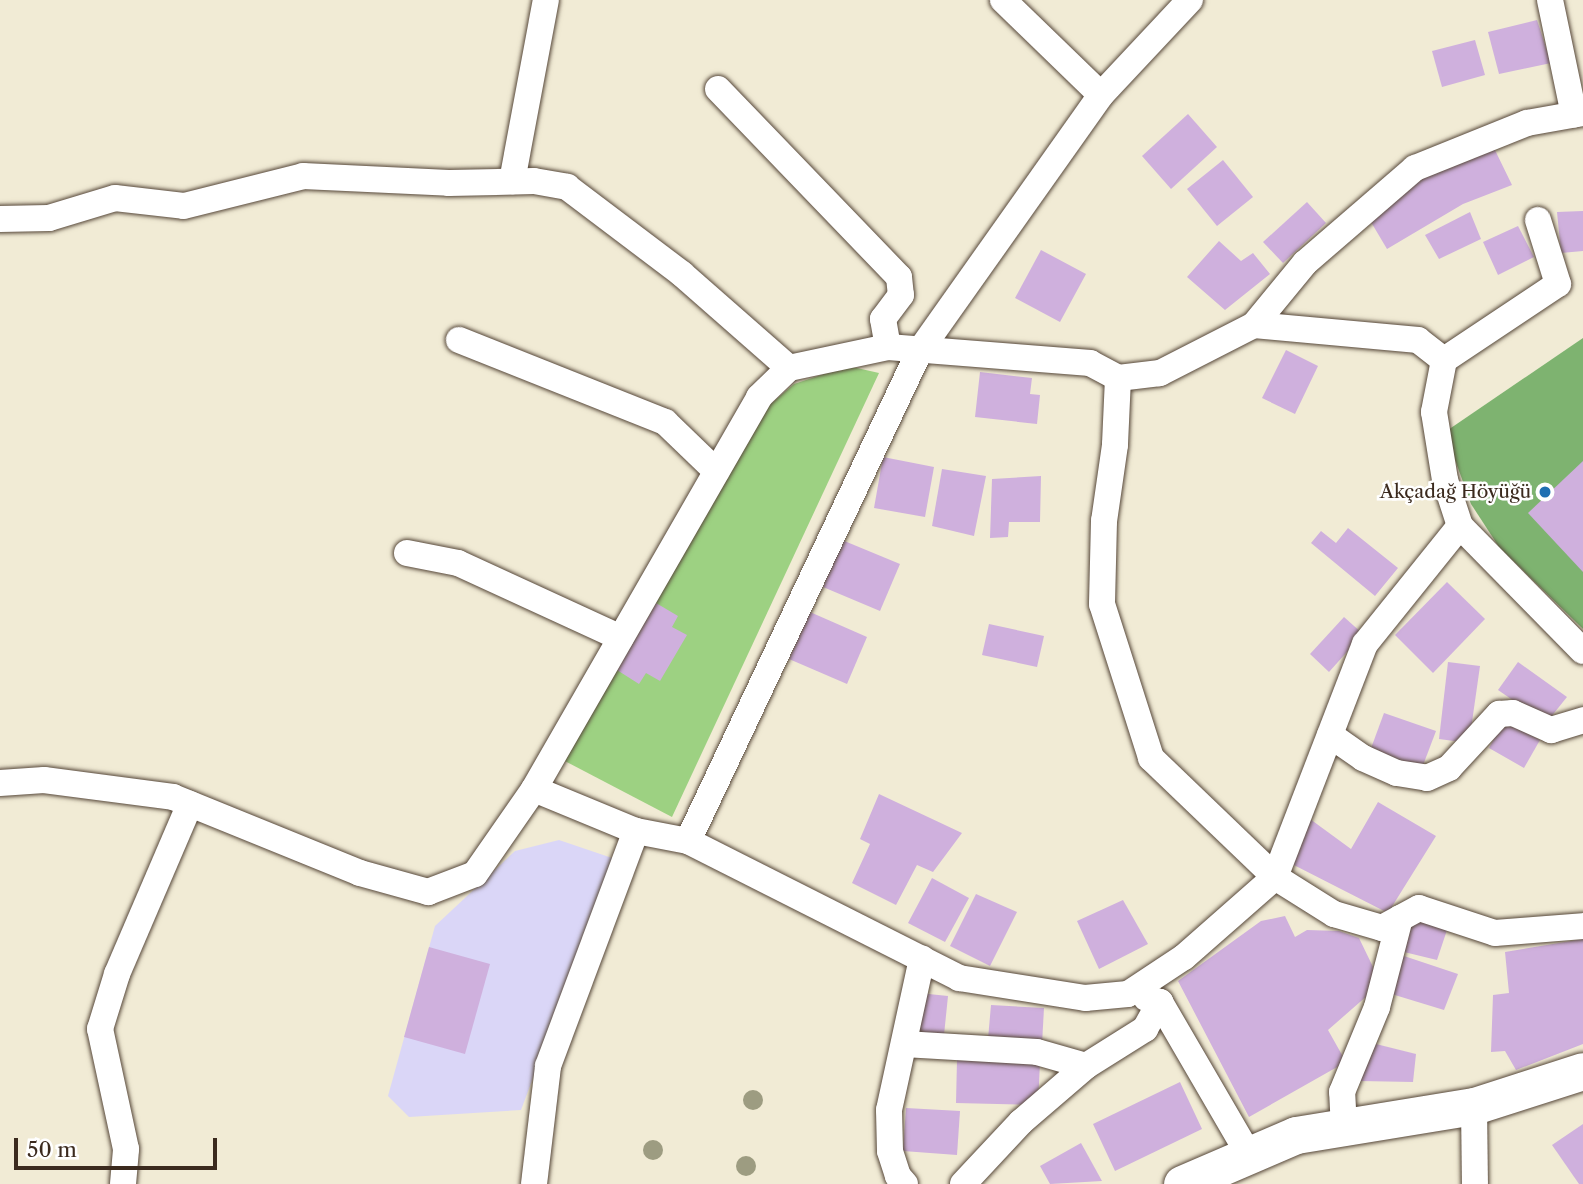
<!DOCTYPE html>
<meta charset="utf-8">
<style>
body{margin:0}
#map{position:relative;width:1583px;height:1184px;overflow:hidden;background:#f1ebd5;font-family:"Libre Caslon Text",serif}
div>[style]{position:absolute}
.built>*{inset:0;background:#dad6f7}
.green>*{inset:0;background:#9dd182}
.forest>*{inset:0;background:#7eb370}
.building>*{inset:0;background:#cfb0dd}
.roads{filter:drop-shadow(0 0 2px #564739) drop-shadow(0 0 2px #564739)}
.street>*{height:26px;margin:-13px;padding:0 13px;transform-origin:13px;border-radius:13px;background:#fff}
.secondary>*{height:37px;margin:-18.5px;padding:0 18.5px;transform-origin:18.5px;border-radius:18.5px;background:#fff}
.trees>*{width:20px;height:20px;margin:-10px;border-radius:50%;background:#9d9c81}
.dots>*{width:19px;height:19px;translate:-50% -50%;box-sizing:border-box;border:4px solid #fff;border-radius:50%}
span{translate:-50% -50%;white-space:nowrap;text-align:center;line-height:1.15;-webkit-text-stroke:5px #fff;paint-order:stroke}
.poi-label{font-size:19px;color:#3b2a1e}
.right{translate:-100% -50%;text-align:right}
.scale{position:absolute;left:14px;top:1138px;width:203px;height:32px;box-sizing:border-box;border:4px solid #3b2a1e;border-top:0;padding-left:9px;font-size:21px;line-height:24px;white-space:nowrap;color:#3b2a1e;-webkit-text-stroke:5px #fff;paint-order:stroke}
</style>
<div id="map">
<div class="built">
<div style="clip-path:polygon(559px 840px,615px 859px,521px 1110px,409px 1117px,388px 1096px,435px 926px,515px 851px)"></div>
</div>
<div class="green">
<div style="clip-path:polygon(848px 366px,879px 373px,672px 817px,561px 759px,766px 408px,794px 384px)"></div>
</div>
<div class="forest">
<div style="clip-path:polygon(1583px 338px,1583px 629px,1499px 547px,1471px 504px,1445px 432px)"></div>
</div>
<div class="building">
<div style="clip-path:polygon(1537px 20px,1551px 63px,1499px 74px,1488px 32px)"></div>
<div style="clip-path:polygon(1475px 40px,1485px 75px,1442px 87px,1432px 51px)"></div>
<div style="clip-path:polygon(1188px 114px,1217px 147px,1171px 189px,1142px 156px)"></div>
<div style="clip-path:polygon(1493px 146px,1512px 185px,1463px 204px,1387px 249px,1368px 217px,1426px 175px)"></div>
<div style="clip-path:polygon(1223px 160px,1253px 197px,1217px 226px,1187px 189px)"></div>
<div style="clip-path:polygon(1307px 202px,1326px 223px,1283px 263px,1263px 242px)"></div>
<div style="clip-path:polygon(1583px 211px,1583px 251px,1561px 253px,1557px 212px)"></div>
<div style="clip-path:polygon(1470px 212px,1481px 239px,1439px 259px,1425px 235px)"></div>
<div style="clip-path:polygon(1518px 226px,1534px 257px,1498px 275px,1483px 242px)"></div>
<div style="clip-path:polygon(1219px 241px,1241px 261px,1253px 253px,1270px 274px,1225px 310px,1187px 277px)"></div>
<div style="clip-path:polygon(1041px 250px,1086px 274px,1060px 322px,1015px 298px)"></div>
<div style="clip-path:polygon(1286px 350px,1318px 366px,1295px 414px,1262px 398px)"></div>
<div style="clip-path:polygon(980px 372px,1032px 378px,1030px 394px,1040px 395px,1037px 424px,975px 417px)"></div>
<div style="clip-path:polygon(883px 457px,934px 467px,925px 517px,874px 508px)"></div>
<div style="clip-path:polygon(1583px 461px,1583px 572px,1528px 513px)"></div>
<div style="clip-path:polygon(942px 469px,986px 476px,974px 536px,932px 526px)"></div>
<div style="clip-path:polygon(1041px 476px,1040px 522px,1009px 522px,1008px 537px,990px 538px,992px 479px)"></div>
<div style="clip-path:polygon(1348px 528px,1398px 568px,1375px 596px,1311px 543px,1321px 531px,1336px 543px)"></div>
<div style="clip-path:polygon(842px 540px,900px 564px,880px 611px,823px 587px)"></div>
<div style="clip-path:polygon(1447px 582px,1485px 619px,1433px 673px,1395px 635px)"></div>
<div style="clip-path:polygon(656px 603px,678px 616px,672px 627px,687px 635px,660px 681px,646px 673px,639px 684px,617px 670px)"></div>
<div style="clip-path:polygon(810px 612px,867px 637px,847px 684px,789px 659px)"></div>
<div style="clip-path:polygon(1344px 617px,1363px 634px,1329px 672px,1310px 654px)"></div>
<div style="clip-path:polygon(989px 624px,1044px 636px,1037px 667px,982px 655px)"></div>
<div style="clip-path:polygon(1448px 662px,1480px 666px,1469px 743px,1439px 739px)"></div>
<div style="clip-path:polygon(1518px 662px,1567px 697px,1546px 723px,1498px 690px)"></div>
<div style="clip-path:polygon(1384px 713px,1436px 731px,1422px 768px,1370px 751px)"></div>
<div style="clip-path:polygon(1504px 720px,1540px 740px,1524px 768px,1489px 748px)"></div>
<div style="clip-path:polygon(879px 794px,962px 833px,933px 872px,917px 865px,896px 905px,852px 883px,870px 844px,860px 839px)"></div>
<div style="clip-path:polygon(1378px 802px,1436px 836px,1388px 913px,1288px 862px,1310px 819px,1351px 849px)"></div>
<div style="clip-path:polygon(932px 878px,969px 898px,945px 942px,908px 923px)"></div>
<div style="clip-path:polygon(976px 894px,1017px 912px,990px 966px,950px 946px)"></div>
<div style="clip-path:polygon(1123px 900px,1148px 944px,1099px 969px,1077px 921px)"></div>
<div style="clip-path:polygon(1285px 916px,1295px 937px,1307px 930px,1339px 931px,1359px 938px,1374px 969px,1368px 995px,1328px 1030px,1346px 1062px,1249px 1117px,1178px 981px,1261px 921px)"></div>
<div style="clip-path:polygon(1413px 918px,1448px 927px,1437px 960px,1404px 952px)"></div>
<div style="clip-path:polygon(1583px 939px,1583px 1044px,1516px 1070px,1505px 1051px,1491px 1052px,1493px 995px,1509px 993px,1505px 952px)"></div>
<div style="clip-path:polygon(429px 947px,490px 964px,465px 1054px,404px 1037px)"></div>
<div style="clip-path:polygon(1398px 954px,1458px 974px,1444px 1010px,1385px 992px)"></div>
<div style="clip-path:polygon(919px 993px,948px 996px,944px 1035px,914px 1035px)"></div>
<div style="clip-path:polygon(991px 1005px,1044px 1008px,1042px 1044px,988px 1039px)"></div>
<div style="clip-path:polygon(1372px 1043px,1416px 1054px,1413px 1082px,1360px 1081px)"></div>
<div style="clip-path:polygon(957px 1060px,1040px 1062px,1038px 1105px,956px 1103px)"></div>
<div style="clip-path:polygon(1180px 1082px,1202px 1129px,1115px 1171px,1093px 1124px)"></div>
<div style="clip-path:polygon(906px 1108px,960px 1111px,957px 1155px,903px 1151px)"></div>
<div style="clip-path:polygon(1583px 1124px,1583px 1184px,1579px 1184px,1552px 1145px)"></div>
<div style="clip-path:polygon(1081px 1143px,1102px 1181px,1050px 1184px,1040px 1166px)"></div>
</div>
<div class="roads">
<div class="street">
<div style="left:1003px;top:0;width:136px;rotate:44.1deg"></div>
<div style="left:1550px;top:0;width:117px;rotate:78.2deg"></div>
<div style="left:718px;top:89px;width:261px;rotate:46.1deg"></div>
<div style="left:899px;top:277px;width:18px;rotate:84deg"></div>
<div style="left:901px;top:295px;width:30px;rotate:127deg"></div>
<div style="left:883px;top:319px;width:28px;rotate:80deg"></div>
<div style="left:1583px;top:113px;width:57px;rotate:169.9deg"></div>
<div style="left:1527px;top:123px;width:121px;rotate:158.1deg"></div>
<div style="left:1415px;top:168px;width:145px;rotate:139.2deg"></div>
<div style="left:1305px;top:263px;width:80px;rotate:129.4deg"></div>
<div style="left:1254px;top:325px;width:106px;rotate:152.9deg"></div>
<div style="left:1160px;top:373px;width:42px;rotate:173.2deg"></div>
<div style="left:1118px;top:378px;width:67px;rotate:92.6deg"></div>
<div style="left:1115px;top:445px;width:77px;rotate:98.2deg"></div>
<div style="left:1104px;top:521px;width:83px;rotate:91.4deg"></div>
<div style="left:1102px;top:604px;width:162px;rotate:72.3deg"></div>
<div style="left:1151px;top:758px;width:172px;rotate:43.8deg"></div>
<div style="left:1275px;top:877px;width:70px;rotate:32.1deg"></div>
<div style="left:1334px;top:914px;width:50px;rotate:16.3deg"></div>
<div style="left:1382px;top:928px;width:42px;rotate:-28.4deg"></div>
<div style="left:1419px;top:908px;width:80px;rotate:18.2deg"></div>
<div style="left:1495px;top:933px;width:88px;rotate:-4.5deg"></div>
<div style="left:512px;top:181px;width:184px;rotate:-79.4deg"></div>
<div style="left:0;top:219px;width:49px;rotate:-1.2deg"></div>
<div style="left:49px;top:218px;width:69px;rotate:-16.9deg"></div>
<div style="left:115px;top:198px;width:69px;rotate:6.6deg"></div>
<div style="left:184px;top:206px;width:123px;rotate:-14.1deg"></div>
<div style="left:303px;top:176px;width:146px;rotate:2.7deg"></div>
<div style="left:449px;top:183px;width:85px;rotate:-1.3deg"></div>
<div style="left:534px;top:181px;width:34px;rotate:10deg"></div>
<div style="left:567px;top:187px;width:144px;rotate:37.1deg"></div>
<div style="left:682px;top:274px;width:142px;rotate:41.3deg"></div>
<div style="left:1254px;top:325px;width:165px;rotate:5.2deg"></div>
<div style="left:1418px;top:340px;width:33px;rotate:38deg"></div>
<div style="left:1444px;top:360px;width:53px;rotate:100.9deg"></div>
<div style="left:1434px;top:412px;width:69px;rotate:80.8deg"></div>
<div style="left:1445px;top:480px;width:48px;rotate:71.9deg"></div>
<div style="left:1460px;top:526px;width:175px;rotate:45.5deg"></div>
<div style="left:459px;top:340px;width:222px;rotate:21.7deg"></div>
<div style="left:665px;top:422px;width:71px;rotate:43.9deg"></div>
<div style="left:1444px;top:360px;width:137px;rotate:-33.7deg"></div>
<div style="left:1558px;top:284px;width:67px;rotate:-107.4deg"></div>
<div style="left:407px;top:553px;width:52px;rotate:11.1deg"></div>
<div style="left:458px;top:563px;width:179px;rotate:24.7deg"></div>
<div style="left:1330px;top:735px;width:40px;rotate:34.9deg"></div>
<div style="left:1363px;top:758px;width:37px;rotate:24deg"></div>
<div style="left:1397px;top:773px;width:30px;rotate:9deg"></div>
<div style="left:1427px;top:778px;width:24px;rotate:-24deg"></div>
<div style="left:1449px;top:768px;width:74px;rotate:-47.2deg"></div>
<div style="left:1499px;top:714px;width:14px;rotate:-4deg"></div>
<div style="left:1513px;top:713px;width:42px;rotate:24.1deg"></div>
<div style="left:1551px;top:730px;width:34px;rotate:-17deg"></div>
<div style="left:0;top:783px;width:44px;rotate:-3.9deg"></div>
<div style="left:44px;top:780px;width:130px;rotate:7.5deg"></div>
<div style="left:173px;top:797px;width:202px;rotate:22.1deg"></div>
<div style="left:360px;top:873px;width:71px;rotate:15.6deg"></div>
<div style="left:428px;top:892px;width:50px;rotate:-21deg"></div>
<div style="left:475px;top:874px;width:103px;rotate:-55.2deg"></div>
<div style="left:534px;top:789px;width:452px;rotate:-60.1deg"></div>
<div style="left:759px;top:397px;width:42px;rotate:-44deg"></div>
<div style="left:789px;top:368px;width:101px;rotate:-12deg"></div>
<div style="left:888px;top:347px;width:203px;rotate:4.5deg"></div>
<div style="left:1090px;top:363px;width:32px;rotate:28deg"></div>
<div style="left:534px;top:789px;width:110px;rotate:22.4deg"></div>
<div style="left:636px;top:831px;width:53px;rotate:10.9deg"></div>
<div style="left:688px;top:841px;width:304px;rotate:26.8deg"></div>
<div style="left:959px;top:978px;width:128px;rotate:9deg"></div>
<div style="left:1085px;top:998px;width:43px;rotate:-5.3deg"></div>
<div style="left:1128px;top:994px;width:67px;rotate:-33.5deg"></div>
<div style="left:1184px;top:957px;width:121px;rotate:-41.3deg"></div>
<div style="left:1275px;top:877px;width:250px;rotate:-68.9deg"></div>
<div style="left:1365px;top:644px;width:151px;rotate:-51.2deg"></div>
<div style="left:688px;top:841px;width:541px;rotate:-64.71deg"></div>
<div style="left:919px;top:352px;width:315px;rotate:-54.7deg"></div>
<div style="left:1101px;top:95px;width:130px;rotate:-46.9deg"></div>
<div style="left:1146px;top:998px;width:15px;rotate:16deg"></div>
<div style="left:1160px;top:1002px;width:177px;rotate:59.8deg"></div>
<div style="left:904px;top:1044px;width:133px;rotate:3.4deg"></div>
<div style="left:1037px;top:1052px;width:51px;rotate:15.9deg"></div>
<div style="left:1474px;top:1106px;width:78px;rotate:89.3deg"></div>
<div style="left:1344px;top:1128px;width:36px;rotate:-93deg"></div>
<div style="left:1342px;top:1092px;width:92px;rotate:-67.6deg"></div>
<div style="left:1377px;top:1007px;width:92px;rotate:-75.5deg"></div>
<div style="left:123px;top:1184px;width:35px;rotate:-85deg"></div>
<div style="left:126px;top:1149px;width:123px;rotate:-102.2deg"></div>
<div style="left:100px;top:1029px;width:58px;rotate:-72.8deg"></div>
<div style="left:117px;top:974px;width:185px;rotate:-66.8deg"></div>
<div style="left:534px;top:1184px;width:119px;rotate:-83.2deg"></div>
<div style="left:548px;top:1066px;width:251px;rotate:-69.5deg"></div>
<div style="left:905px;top:1184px;width:11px;rotate:-131deg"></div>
<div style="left:898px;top:1176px;width:26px;rotate:-108deg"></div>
<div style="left:890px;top:1151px;width:41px;rotate:-91.4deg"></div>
<div style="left:889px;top:1110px;width:155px;rotate:-77.7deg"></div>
<div style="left:963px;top:1184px;width:85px;rotate:-46.9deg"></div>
<div style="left:1021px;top:1122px;width:86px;rotate:-40.7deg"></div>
<div style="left:1086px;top:1066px;width:70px;rotate:-32.1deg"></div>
<div style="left:1145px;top:1029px;width:31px;rotate:-61deg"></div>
</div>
<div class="secondary">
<div style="left:1182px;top:1184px;width:124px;rotate:-23.3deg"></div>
<div style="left:1296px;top:1135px;width:180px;rotate:-9.3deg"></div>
<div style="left:1474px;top:1106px;width:114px;rotate:-17.8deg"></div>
</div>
</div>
<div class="trees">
<div style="left:753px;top:1100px"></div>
<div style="left:653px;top:1150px"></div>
<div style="left:746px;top:1166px"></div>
</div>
<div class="dots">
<div style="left:1545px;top:492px;background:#1f6fb2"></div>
</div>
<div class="poi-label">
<span class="right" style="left:1531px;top:492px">Akçadağ Höyüğü</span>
</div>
<div class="scale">50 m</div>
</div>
